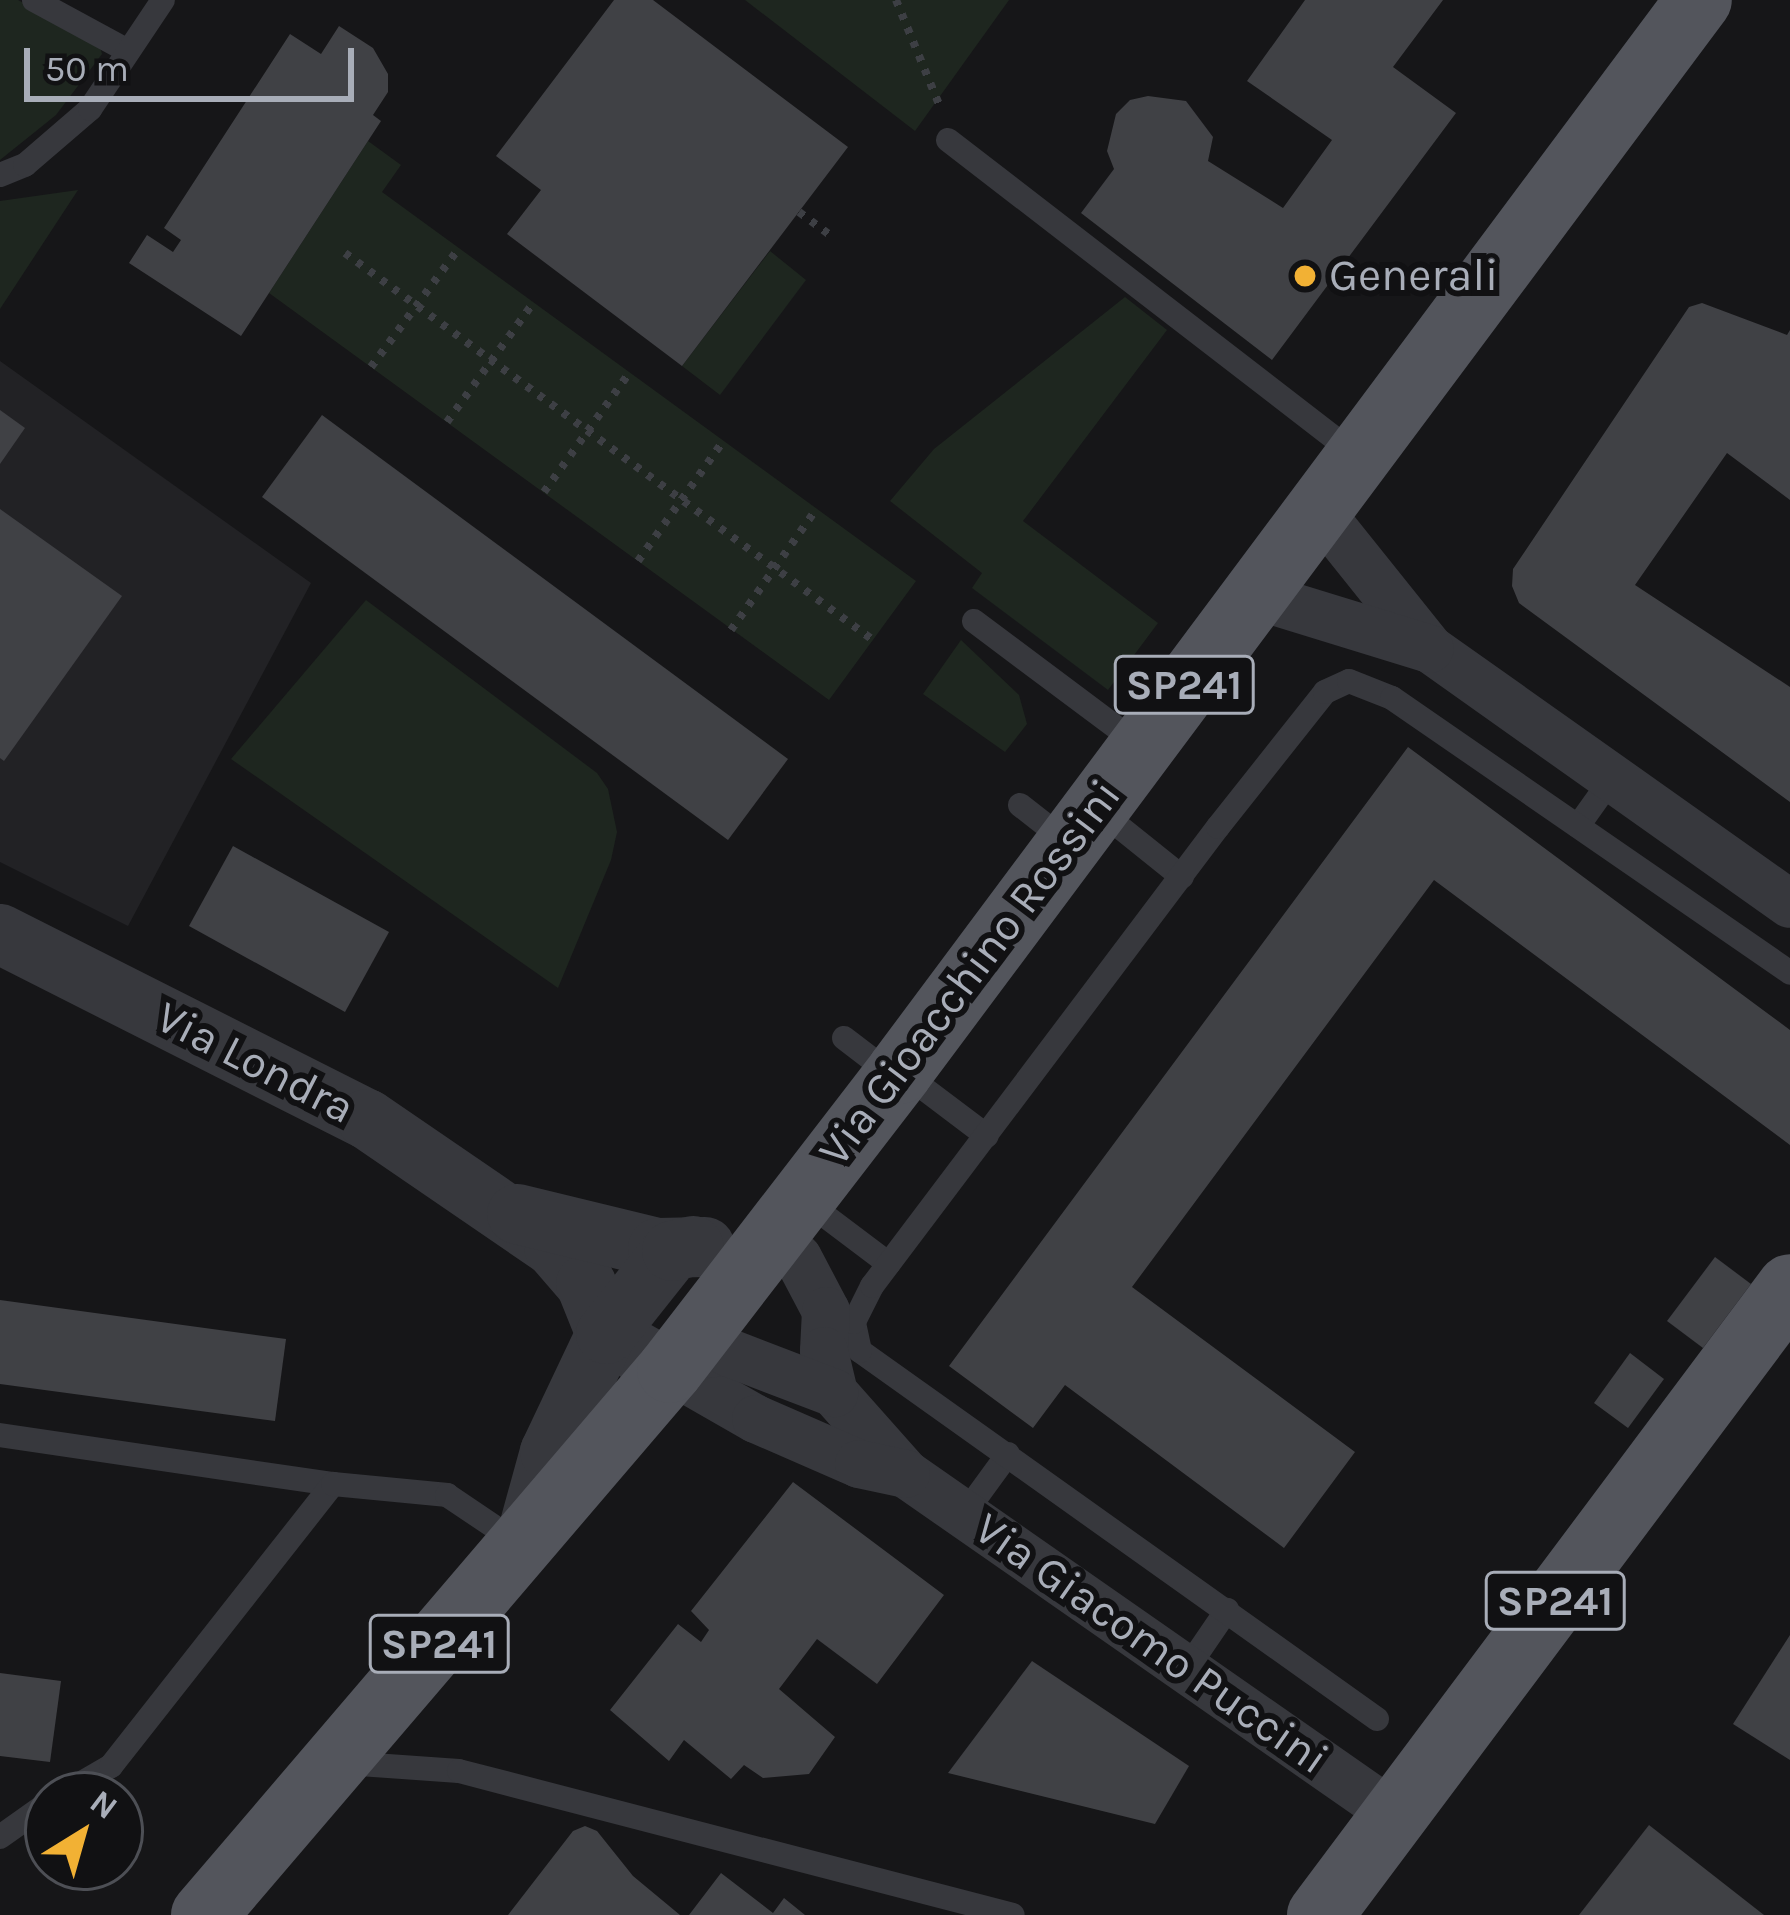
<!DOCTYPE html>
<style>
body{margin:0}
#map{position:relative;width:1790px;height:1915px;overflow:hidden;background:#161618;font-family:Karla,sans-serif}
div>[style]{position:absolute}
.built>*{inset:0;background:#222225}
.green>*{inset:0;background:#1e261f}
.building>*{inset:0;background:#404145}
.path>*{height:8px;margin-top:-4px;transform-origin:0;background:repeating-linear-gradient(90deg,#3d3f44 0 6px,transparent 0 15px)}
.service>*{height:24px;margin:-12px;padding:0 12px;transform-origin:12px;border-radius:12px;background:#37383d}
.minor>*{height:48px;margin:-24px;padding:0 24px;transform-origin:24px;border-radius:24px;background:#37383d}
.tertiary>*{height:60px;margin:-30px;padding:0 30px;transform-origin:30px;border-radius:30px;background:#37383d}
.primary>*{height:66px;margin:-33px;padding:0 33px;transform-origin:33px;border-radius:33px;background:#53555c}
.dots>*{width:33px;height:33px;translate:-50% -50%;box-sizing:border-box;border:6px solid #111113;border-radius:50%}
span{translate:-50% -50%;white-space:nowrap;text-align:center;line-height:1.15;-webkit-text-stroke:12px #111113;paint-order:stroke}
.shield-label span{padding:3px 9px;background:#111113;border:3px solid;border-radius:9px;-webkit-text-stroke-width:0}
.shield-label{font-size:42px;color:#a8adb8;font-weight:700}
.poi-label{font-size:45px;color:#a8adb8}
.left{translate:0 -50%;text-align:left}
.street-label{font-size:45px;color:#a8adb8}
.north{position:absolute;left:24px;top:1771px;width:120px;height:120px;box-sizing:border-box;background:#111113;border:3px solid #4d4f55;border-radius:50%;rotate:37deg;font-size:33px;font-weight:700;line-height:48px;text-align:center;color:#a8adb8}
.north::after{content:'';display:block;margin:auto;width:42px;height:54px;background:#f2b134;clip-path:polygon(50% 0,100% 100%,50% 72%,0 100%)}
.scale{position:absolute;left:24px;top:48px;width:330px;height:54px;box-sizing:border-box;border:6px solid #a8adb8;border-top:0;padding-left:15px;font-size:36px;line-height:42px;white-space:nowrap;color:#a8adb8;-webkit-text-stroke:9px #111113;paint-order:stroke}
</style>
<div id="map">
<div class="built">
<div style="clip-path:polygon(0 361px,311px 583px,128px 926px,0 862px)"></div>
</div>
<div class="green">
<div style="clip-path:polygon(0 0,18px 0,99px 43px,102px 54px,56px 115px,0 160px)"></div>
<div style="clip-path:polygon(745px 0,1009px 0,915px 131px)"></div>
<div style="clip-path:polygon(368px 141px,401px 165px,382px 192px,916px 581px,829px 700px,269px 293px)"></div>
<div style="clip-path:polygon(78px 190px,0 309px,0 201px)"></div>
<div style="clip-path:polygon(770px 251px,806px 280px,720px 395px,682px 366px)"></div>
<div style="clip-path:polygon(1125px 297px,1167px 330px,1023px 521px,1158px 623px,1108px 690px,972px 588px,982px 573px,890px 501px,934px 449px)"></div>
<div style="clip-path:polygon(366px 600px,597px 773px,608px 789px,617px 832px,611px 860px,558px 988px,231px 759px)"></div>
<div style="clip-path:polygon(961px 640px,1019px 695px,1027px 724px,1005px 752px,923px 694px)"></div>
</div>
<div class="building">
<div style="clip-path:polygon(614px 0,653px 0,848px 147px,682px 366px,507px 234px,541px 190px,496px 156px)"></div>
<div style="clip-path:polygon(1305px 0,1443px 0,1393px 67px,1456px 113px,1272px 360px,1081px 213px,1114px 169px,1107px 151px,1116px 114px,1130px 100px,1148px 96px,1186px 101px,1213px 137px,1208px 161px,1283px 208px,1332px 140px,1247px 81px)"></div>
<div style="clip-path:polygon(339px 26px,373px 48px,388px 74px,388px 92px,373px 115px,381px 121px,241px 336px,129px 263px,147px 235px,173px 252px,181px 240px,164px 228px,290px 34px,321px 54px)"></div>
<div style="clip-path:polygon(1702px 303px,1787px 335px,1790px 330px,1790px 500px,1727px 453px,1635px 585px,1790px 687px,1790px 802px,1519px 603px,1512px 586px,1513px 569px,1689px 307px)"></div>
<div style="clip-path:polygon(0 410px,25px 428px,0 464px)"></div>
<div style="clip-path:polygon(322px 415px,788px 759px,728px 840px,262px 497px)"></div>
<div style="clip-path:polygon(0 509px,122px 596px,4px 761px,0 758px)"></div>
<div style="clip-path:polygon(1408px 747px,1790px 1030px,1790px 1145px,1434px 880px,1132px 1287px,1355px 1452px,1284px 1548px,1065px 1385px,1033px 1428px,949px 1366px)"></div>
<div style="clip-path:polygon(233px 846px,389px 932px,345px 1012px,189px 926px)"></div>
<div style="clip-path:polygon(1715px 1257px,1751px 1284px,1703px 1348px,1667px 1321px)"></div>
<div style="clip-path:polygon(0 1300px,286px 1339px,275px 1421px,0 1384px)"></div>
<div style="clip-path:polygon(1630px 1353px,1664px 1379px,1628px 1428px,1594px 1403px)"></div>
<div style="clip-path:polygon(793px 1482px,944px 1595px,877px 1684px,817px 1639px,779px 1689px,835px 1737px,809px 1774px,763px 1778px,744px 1765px,731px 1779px,684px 1740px,669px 1761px,610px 1710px,678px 1624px,701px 1642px,709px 1630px,691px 1611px)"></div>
<div style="clip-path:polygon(1790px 1635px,1790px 1760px,1733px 1724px)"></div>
<div style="clip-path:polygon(1032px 1661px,1189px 1766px,1155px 1824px,948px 1773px)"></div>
<div style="clip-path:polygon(0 1673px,61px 1681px,50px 1762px,0 1756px)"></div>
<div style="clip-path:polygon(1649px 1825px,1764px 1915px,1579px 1915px)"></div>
<div style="clip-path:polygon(585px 1826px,597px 1831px,633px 1876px,680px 1915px,508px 1915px,573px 1831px)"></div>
<div style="clip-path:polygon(721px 1873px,773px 1913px,784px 1898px,805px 1915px,689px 1915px)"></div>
</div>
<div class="path">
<div style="left:896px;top:0;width:118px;rotate:67.6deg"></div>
<div style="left:799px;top:212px;width:44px;rotate:36.6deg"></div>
<div style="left:345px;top:253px;width:655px;rotate:36.24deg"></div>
<div style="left:371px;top:367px;width:148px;rotate:-53.5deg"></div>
<div style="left:447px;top:422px;width:148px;rotate:-54.1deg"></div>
<div style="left:544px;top:492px;width:148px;rotate:-54.4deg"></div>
<div style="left:638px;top:561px;width:148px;rotate:-54.6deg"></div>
<div style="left:731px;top:630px;width:149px;rotate:-54.8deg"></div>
</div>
<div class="service">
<div style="left:34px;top:0;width:107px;rotate:28.5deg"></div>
<div style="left:948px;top:140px;width:514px;rotate:37.65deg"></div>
<div style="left:0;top:175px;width:27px;rotate:-22deg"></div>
<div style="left:25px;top:165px;width:86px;rotate:-40.7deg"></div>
<div style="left:90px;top:109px;width:131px;rotate:-56.2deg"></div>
<div style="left:974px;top:621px;width:207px;rotate:36.8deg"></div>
<div style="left:1020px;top:805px;width:58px;rotate:38deg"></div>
<div style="left:1096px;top:808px;width:110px;rotate:38.7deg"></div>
<div style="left:1578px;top:826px;width:60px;rotate:-54.5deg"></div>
<div style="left:844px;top:1038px;width:64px;rotate:37.4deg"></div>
<div style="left:902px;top:1072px;width:106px;rotate:37deg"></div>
<div style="left:804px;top:1200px;width:106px;rotate:37deg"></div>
<div style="left:0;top:1435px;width:337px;rotate:8.4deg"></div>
<div style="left:965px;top:1513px;width:73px;rotate:-53.9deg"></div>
<div style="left:1186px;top:1670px;width:73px;rotate:-55.7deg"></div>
<div style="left:1377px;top:1719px;width:635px;rotate:-144.56deg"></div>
<div style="left:860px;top:1351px;width:30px;rotate:-102deg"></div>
<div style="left:854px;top:1322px;width:40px;rotate:-63.4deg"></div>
<div style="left:872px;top:1286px;width:575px;rotate:-52.99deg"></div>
<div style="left:1218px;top:827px;width:172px;rotate:-51.6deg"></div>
<div style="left:1325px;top:692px;width:26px;rotate:-25deg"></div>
<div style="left:1349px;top:681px;width:46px;rotate:21.6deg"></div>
<div style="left:1392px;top:698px;width:484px;rotate:34.6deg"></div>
<div style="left:345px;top:1763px;width:114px;rotate:4deg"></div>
<div style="left:459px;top:1771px;width:572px;rotate:14.57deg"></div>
<div style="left:61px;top:1795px;width:58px;rotate:-30.1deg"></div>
<div style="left:111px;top:1766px;width:359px;rotate:-51.8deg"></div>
<div style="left:333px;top:1484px;width:115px;rotate:5.5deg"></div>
<div style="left:447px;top:1495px;width:84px;rotate:33.9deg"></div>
<div style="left:0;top:1837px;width:59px;rotate:-35.3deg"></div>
</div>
<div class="minor">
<div style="left:1317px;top:508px;width:181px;rotate:51.3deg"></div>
<div style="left:1430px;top:649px;width:441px;rotate:35.3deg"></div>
<div style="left:1251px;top:594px;width:187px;rotate:17.1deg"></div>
<div style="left:774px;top:1235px;width:33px;rotate:44deg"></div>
<div style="left:798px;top:1258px;width:60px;rotate:62.2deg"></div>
<div style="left:826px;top:1311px;width:40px;rotate:92.9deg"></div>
<div style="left:824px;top:1351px;width:43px;rotate:76.6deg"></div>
<div style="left:834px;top:1393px;width:108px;rotate:48.4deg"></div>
<div style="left:906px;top:1474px;width:596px;rotate:34.89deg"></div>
<div style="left:670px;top:1370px;width:99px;rotate:29.7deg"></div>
<div style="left:756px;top:1419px;width:112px;rotate:23.6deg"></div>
<div style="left:859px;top:1464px;width:48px;rotate:12deg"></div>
<div style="left:670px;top:1370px;width:38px;rotate:-25deg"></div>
<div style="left:704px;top:1354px;width:23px;rotate:-5deg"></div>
<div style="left:727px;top:1352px;width:115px;rotate:21deg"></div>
</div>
<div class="tertiary">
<div style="left:0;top:934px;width:411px;rotate:26.8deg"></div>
<div style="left:367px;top:1119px;width:227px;rotate:34.4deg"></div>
<div style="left:554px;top:1247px;width:49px;rotate:49.1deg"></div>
<div style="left:586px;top:1284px;width:54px;rotate:68.2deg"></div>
<div style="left:606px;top:1334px;width:73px;rotate:29.4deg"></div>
<div style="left:517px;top:1214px;width:145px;rotate:13.6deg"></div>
<div style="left:658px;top:1248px;width:47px;rotate:-1.2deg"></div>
<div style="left:526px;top:1539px;width:90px;rotate:-74.6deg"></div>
<div style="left:550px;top:1452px;width:131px;rotate:-64.6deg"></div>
<div style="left:606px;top:1334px;width:106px;rotate:-51.5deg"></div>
<div style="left:672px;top:1251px;width:22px;rotate:-13deg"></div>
</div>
<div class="primary">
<div style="left:204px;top:1915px;width:717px;rotate:-49.47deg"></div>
<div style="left:670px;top:1370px;width:377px;rotate:-52.4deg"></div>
<div style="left:900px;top:1071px;width:1336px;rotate:-53.28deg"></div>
<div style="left:1320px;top:1915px;width:784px;rotate:-53.19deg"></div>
</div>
<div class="dots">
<div style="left:1305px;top:276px;background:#f2b134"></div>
</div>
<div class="shield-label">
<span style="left:1184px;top:685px">SP241</span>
<span style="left:1555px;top:1601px">SP241</span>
<span style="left:439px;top:1644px">SP241</span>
</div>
<div class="poi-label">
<span class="left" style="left:1329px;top:276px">Generali</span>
</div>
<div class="street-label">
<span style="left:970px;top:973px;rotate:-53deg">Via Gioacchino Rossini</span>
<span style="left:255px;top:1063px;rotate:27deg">Via Londra</span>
<span style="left:1151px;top:1644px;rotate:35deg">Via Giacomo Puccini</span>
</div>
<div class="north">N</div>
<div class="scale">50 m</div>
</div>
